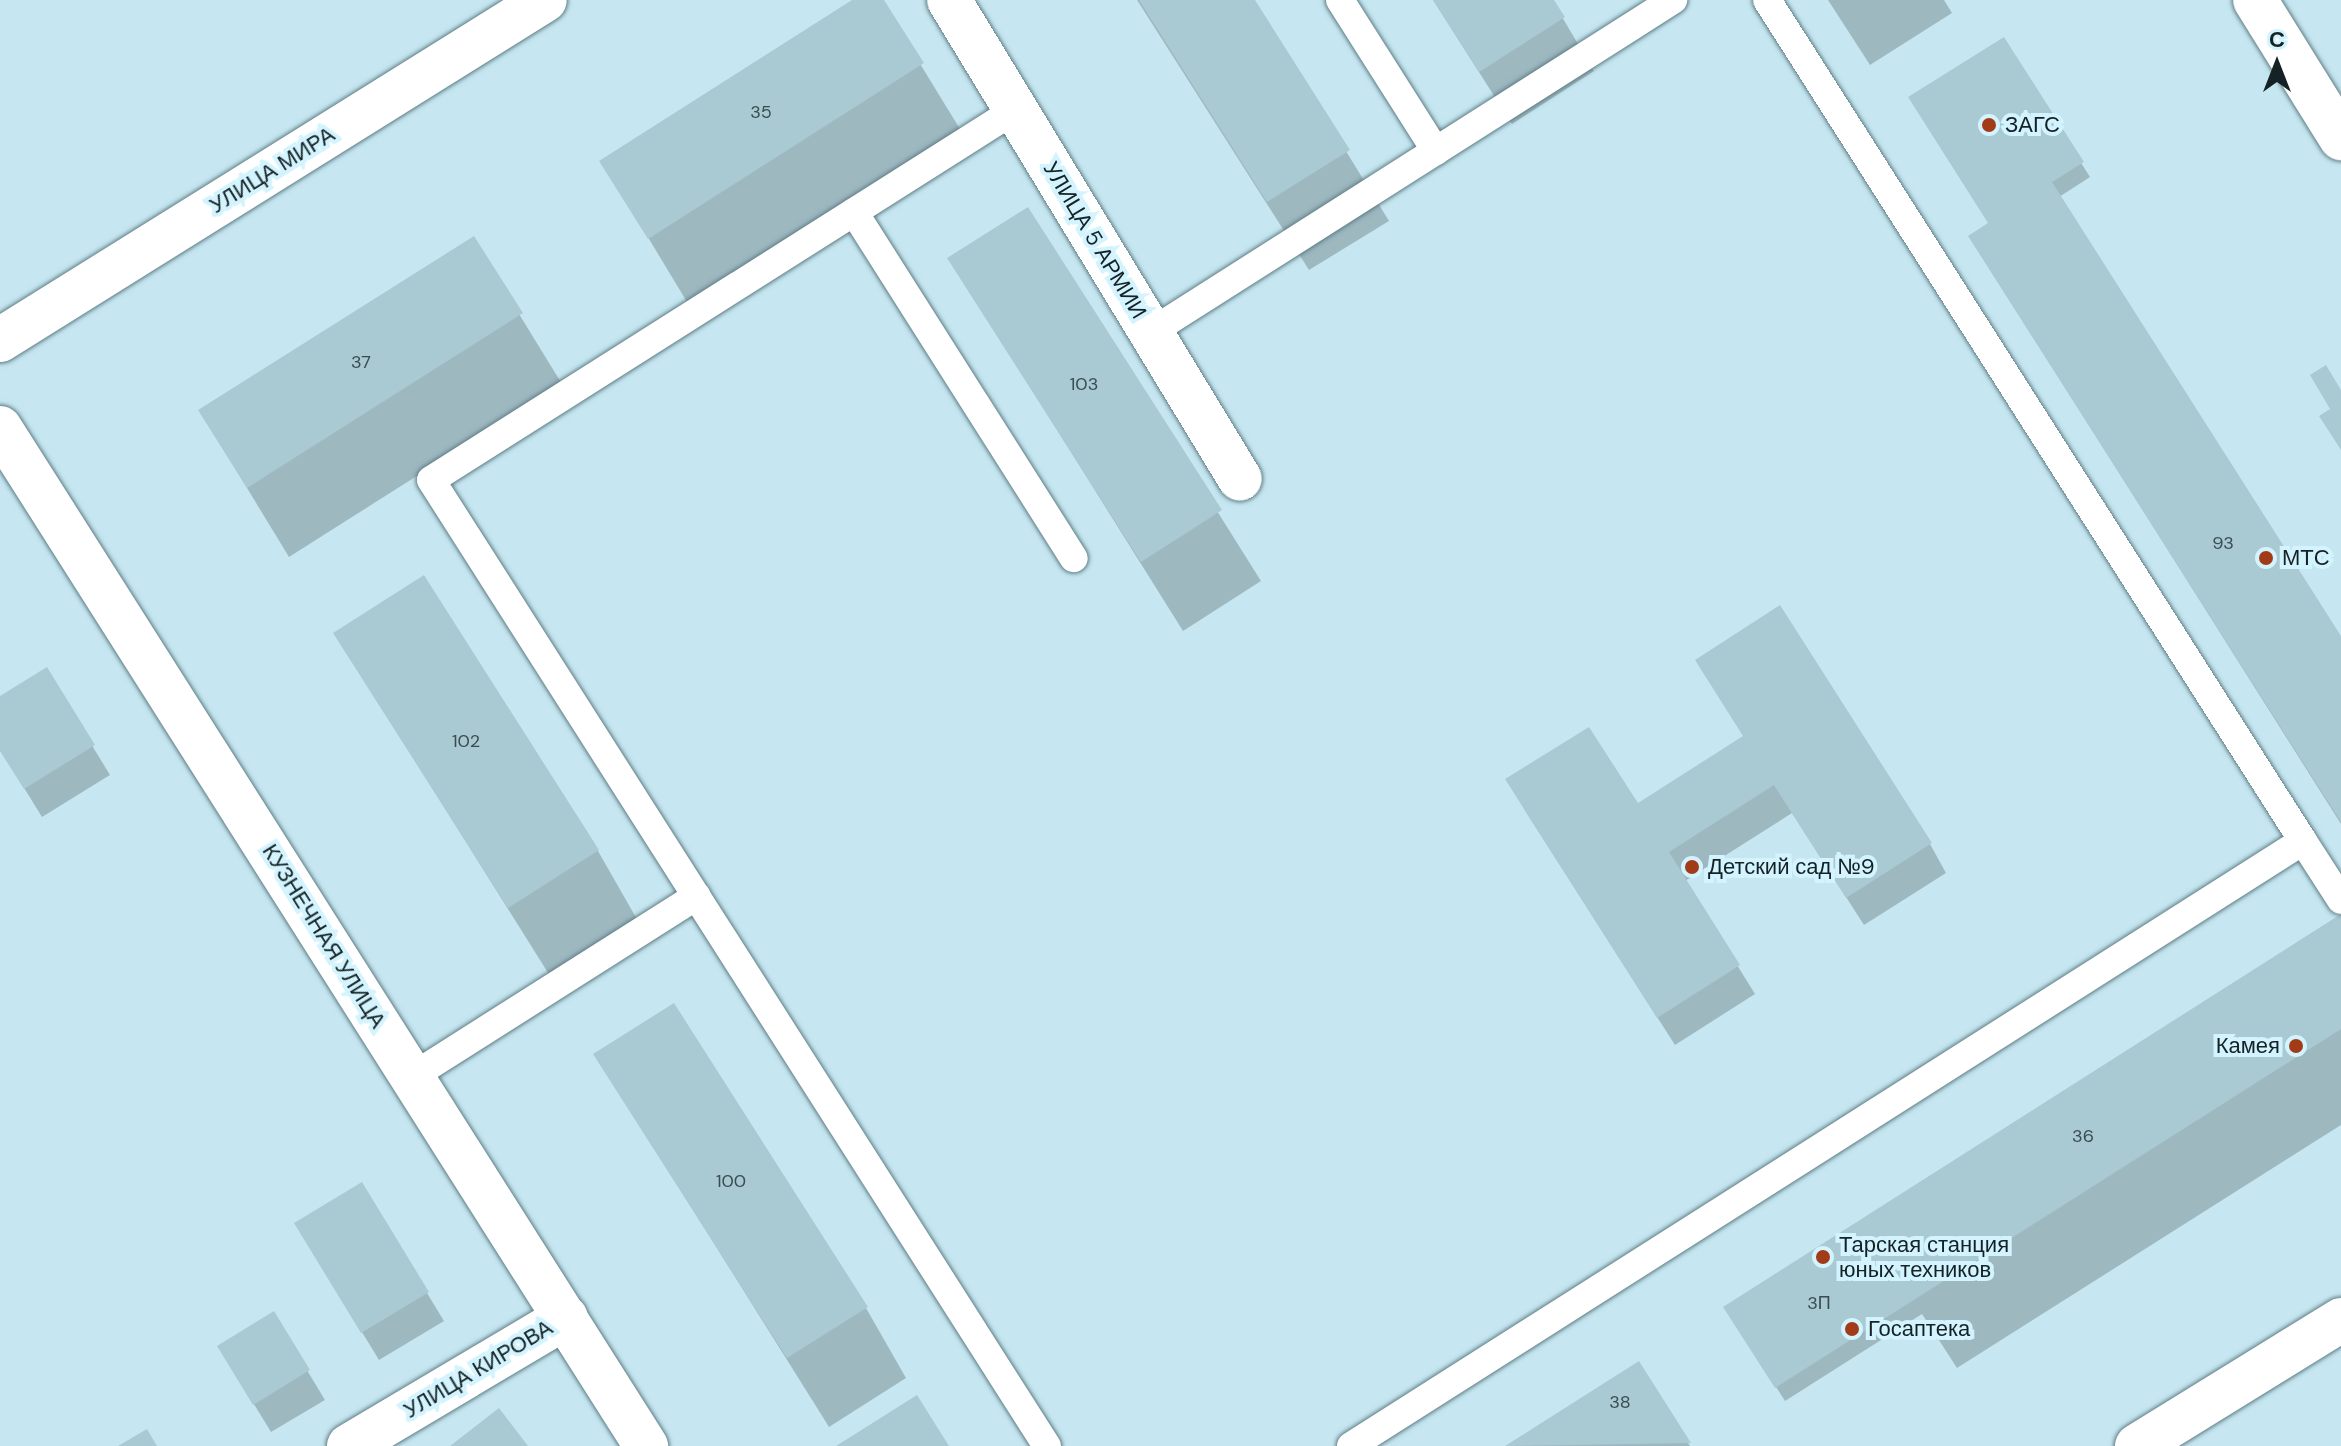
<!DOCTYPE html>
<meta charset="utf-8">
<style>
body{margin:0}
#map{position:relative;width:2341px;height:1446px;overflow:hidden;background:#c6e7f1;font-family:"DM Sans",sans-serif}
div>[style]{position:absolute}
.shadow>*{inset:0;background:#0003}
.building>*{inset:0;background:#aacad3}
.roads{filter:drop-shadow(0 0 2px #5f7d85) drop-shadow(0 0 2px #5f7d85)}
.service>*{height:28px;margin:-14px;padding:0 14px;transform-origin:14px;border-radius:14px;background:#fff}
.minor>*{height:44px;margin:-22px;padding:0 22px;transform-origin:22px;border-radius:22px;background:#fff}
.secondary>*{height:44px;margin:-22px;padding:0 22px;transform-origin:22px;border-radius:22px;background:#fff}
.dots>*{width:22px;height:22px;translate:-50% -50%;box-sizing:border-box;border:4px solid #d3f4fe;border-radius:50%}
span{translate:-50% -50%;white-space:nowrap;text-align:center;line-height:1.15;-webkit-text-stroke:8px #d3f4fe;paint-order:stroke}
.number-label{font-size:18px;color:#3a4c50}
.number-label span{-webkit-text-stroke-width:0}
.poi-label{font-size:22px;color:#152225}
.left{translate:0 -50%;text-align:left}
.right{translate:-100% -50%;text-align:right}
.street-label{font-size:22px;color:#152225}
.north{position:absolute;left:2237px;top:24px;width:80px;height:80px;-webkit-text-stroke:6px #d3f4fe;paint-order:stroke;rotate:0deg;font-size:22px;font-weight:700;line-height:32px;text-align:center;color:#152225}
.north::after{content:'';display:block;margin:auto;width:28px;height:36px;background:#152225;clip-path:polygon(50% 0,100% 100%,50% 72%,0 100%)}
</style>
<div id="map">
<div class="shadow">
<div style="clip-path:polygon(855px 0,881px 0,963px 134px,690px 307px,602px 161px)"></div>
<div style="clip-path:polygon(1137px 0,1253px 0,1389px 221px,1309px 270px)"></div>
<div style="clip-path:polygon(1433px 0,1552px 0,1594px 71px,1512px 124px)"></div>
<div style="clip-path:polygon(1828px 0,1944px 0,1952px 13px,1870px 65px)"></div>
<div style="clip-path:polygon(2003px 39px,2090px 177px,2059px 197px,2341px 640px,2341px 824px,1970px 237px,1990px 224px)"></div>
<div style="clip-path:polygon(1028px 210px,1261px 581px,1183px 631px,950px 259px)"></div>
<div style="clip-path:polygon(473px 239px,562px 384px,289px 557px,200px 411px)"></div>
<div style="clip-path:polygon(335px 633px,598px 851px,638px 921px,550px 976px)"></div>
<div style="clip-path:polygon(46px 670px,110px 775px,42px 817px,0 749px,0 698px)"></div>
<div style="clip-path:polygon(1745px 737px,1930px 844px,1946px 873px,1864px 925px,1792px 813px,1685px 881px,1755px 994px,1675px 1045px,1524px 809px,1637px 806px)"></div>
<div style="clip-path:polygon(2341px 917px,2341px 1125px,1957px 1368px,1922px 1314px,1785px 1401px,1734px 1321px)"></div>
<div style="clip-path:polygon(596px 1055px,866px 1308px,906px 1378px,829px 1427px)"></div>
<div style="clip-path:polygon(313px 1252px,427px 1293px,444px 1321px,379px 1360px)"></div>
<div style="clip-path:polygon(273px 1314px,325px 1400px,271px 1432px,236px 1375px)"></div>
<div style="clip-path:polygon(1638px 1364px,1690px 1446px,1509px 1446px)"></div>
</div>
<div class="building">
<div style="clip-path:polygon(852px 0,884px 0,924px 63px,648px 239px,599px 161px)"></div>
<div style="clip-path:polygon(1139px 0,1255px 0,1350px 150px,1267px 202px)"></div>
<div style="clip-path:polygon(1433px 0,1554px 0,1565px 17px,1479px 72px)"></div>
<div style="clip-path:polygon(2004px 37px,2084px 162px,2052px 182px,2341px 636px,2341px 822px,1968px 236px,1988px 223px,1908px 97px)"></div>
<div style="clip-path:polygon(1028px 207px,1222px 510px,1141px 562px,947px 258px)"></div>
<div style="clip-path:polygon(474px 236px,523px 313px,247px 488px,198px 410px)"></div>
<div style="clip-path:polygon(2326px 365px,2341px 390px,2341px 450px,2319px 416px,2330px 409px,2310px 375px)"></div>
<div style="clip-path:polygon(424px 575px,599px 850px,508px 908px,333px 633px)"></div>
<div style="clip-path:polygon(1780px 605px,1932px 843px,1846px 898px,1774px 785px,1669px 852px,1740px 965px,1657px 1018px,1505px 779px,1589px 727px,1638px 803px,1743px 736px,1695px 660px)"></div>
<div style="clip-path:polygon(47px 667px,95px 745px,24px 789px,0 751px,0 696px)"></div>
<div style="clip-path:polygon(2341px 914px,2341px 1029px,1775px 1388px,1723px 1307px)"></div>
<div style="clip-path:polygon(674px 1003px,868px 1307px,787px 1358px,593px 1054px)"></div>
<div style="clip-path:polygon(362px 1182px,429px 1292px,361px 1333px,294px 1223px)"></div>
<div style="clip-path:polygon(274px 1311px,310px 1370px,253px 1405px,217px 1346px)"></div>
<div style="clip-path:polygon(1639px 1361px,1691px 1443px,1505px 1446px)"></div>
<div style="clip-path:polygon(917px 1395px,949px 1446px,836px 1446px)"></div>
<div style="clip-path:polygon(499px 1408px,528px 1446px,450px 1446px)"></div>
<div style="clip-path:polygon(147px 1429px,157px 1446px,118px 1446px)"></div>
</div>
<div class="roads">
<div class="service">
<div style="left:1340px;top:0;width:179px;rotate:57.6deg"></div>
<div style="left:1015px;top:110px;width:691px;rotate:147.64deg"></div>
<div style="left:431px;top:480px;width:1146px;rotate:57.48deg"></div>
<div style="left:854px;top:212px;width:410px;rotate:57.6deg"></div>
<div style="left:1151px;top:332px;width:619px;rotate:-32.46deg"></div>
<div style="left:2303px;top:841px;width:70px;rotate:57.2deg"></div>
<div style="left:413px;top:1076px;width:336px;rotate:-32.4deg"></div>
<div style="left:1351px;top:1446px;width:1128px;rotate:-32.44deg"></div>
<div style="left:2303px;top:841px;width:997px;rotate:-122.51deg"></div>
</div>
<div class="minor">
<div style="left:949px;top:0;width:560px;rotate:58.72deg"></div>
<div style="left:0;top:428px;width:1206px;rotate:57.6deg"></div>
<div style="left:349px;top:1446px;width:252px;rotate:-30.7deg"></div>
<div style="left:2137px;top:1446px;width:240px;rotate:-31.7deg"></div>
</div>
<div class="secondary">
<div style="left:2255px;top:0;width:163px;rotate:58.1deg"></div>
<div style="left:0;top:340px;width:642px;rotate:-31.96deg"></div>
</div>
</div>
<div class="dots">
<div style="left:1989px;top:125px;background:#a23b18"></div>
<div style="left:2266px;top:558px;background:#a23b18"></div>
<div style="left:1692px;top:867px;background:#a23b18"></div>
<div style="left:2296px;top:1046px;background:#a23b18"></div>
<div style="left:1823px;top:1257px;background:#a23b18"></div>
<div style="left:1852px;top:1329px;background:#a23b18"></div>
</div>
<div class="number-label">
<span style="left:761px;top:112px">35</span>
<span style="left:361px;top:362px">37</span>
<span style="left:1084px;top:384px">103</span>
<span style="left:2223px;top:543px">93</span>
<span style="left:466px;top:741px">102</span>
<span style="left:2083px;top:1136px">36</span>
<span style="left:731px;top:1181px">100</span>
<span style="left:1819px;top:1303px">3П</span>
<span style="left:1620px;top:1402px">38</span>
</div>
<div class="poi-label">
<span class="left" style="left:2005px;top:125px">ЗАГС</span>
<span class="left" style="left:2282px;top:558px">МТС</span>
<span class="left" style="left:1708px;top:867px">Детский сад №9</span>
<span class="right" style="left:2280px;top:1046px">Камея</span>
<span class="left" style="left:1839px;top:1257px">Тарская станция<br>юных техников</span>
<span class="left" style="left:1868px;top:1329px">Госаптека</span>
</div>
<div class="street-label">
<span style="left:272px;top:170px;rotate:-32deg">УЛИЦА МИРА</span>
<span style="left:1095px;top:240px;rotate:59deg">УЛИЦА 5 АРМИИ</span>
<span style="left:324px;top:936px;rotate:58deg">КУЗНЕЧНАЯ УЛИЦА</span>
<span style="left:478px;top:1369px;rotate:-31deg">УЛИЦА КИРОВА</span>
</div>
<div class="north">С</div>
</div>
